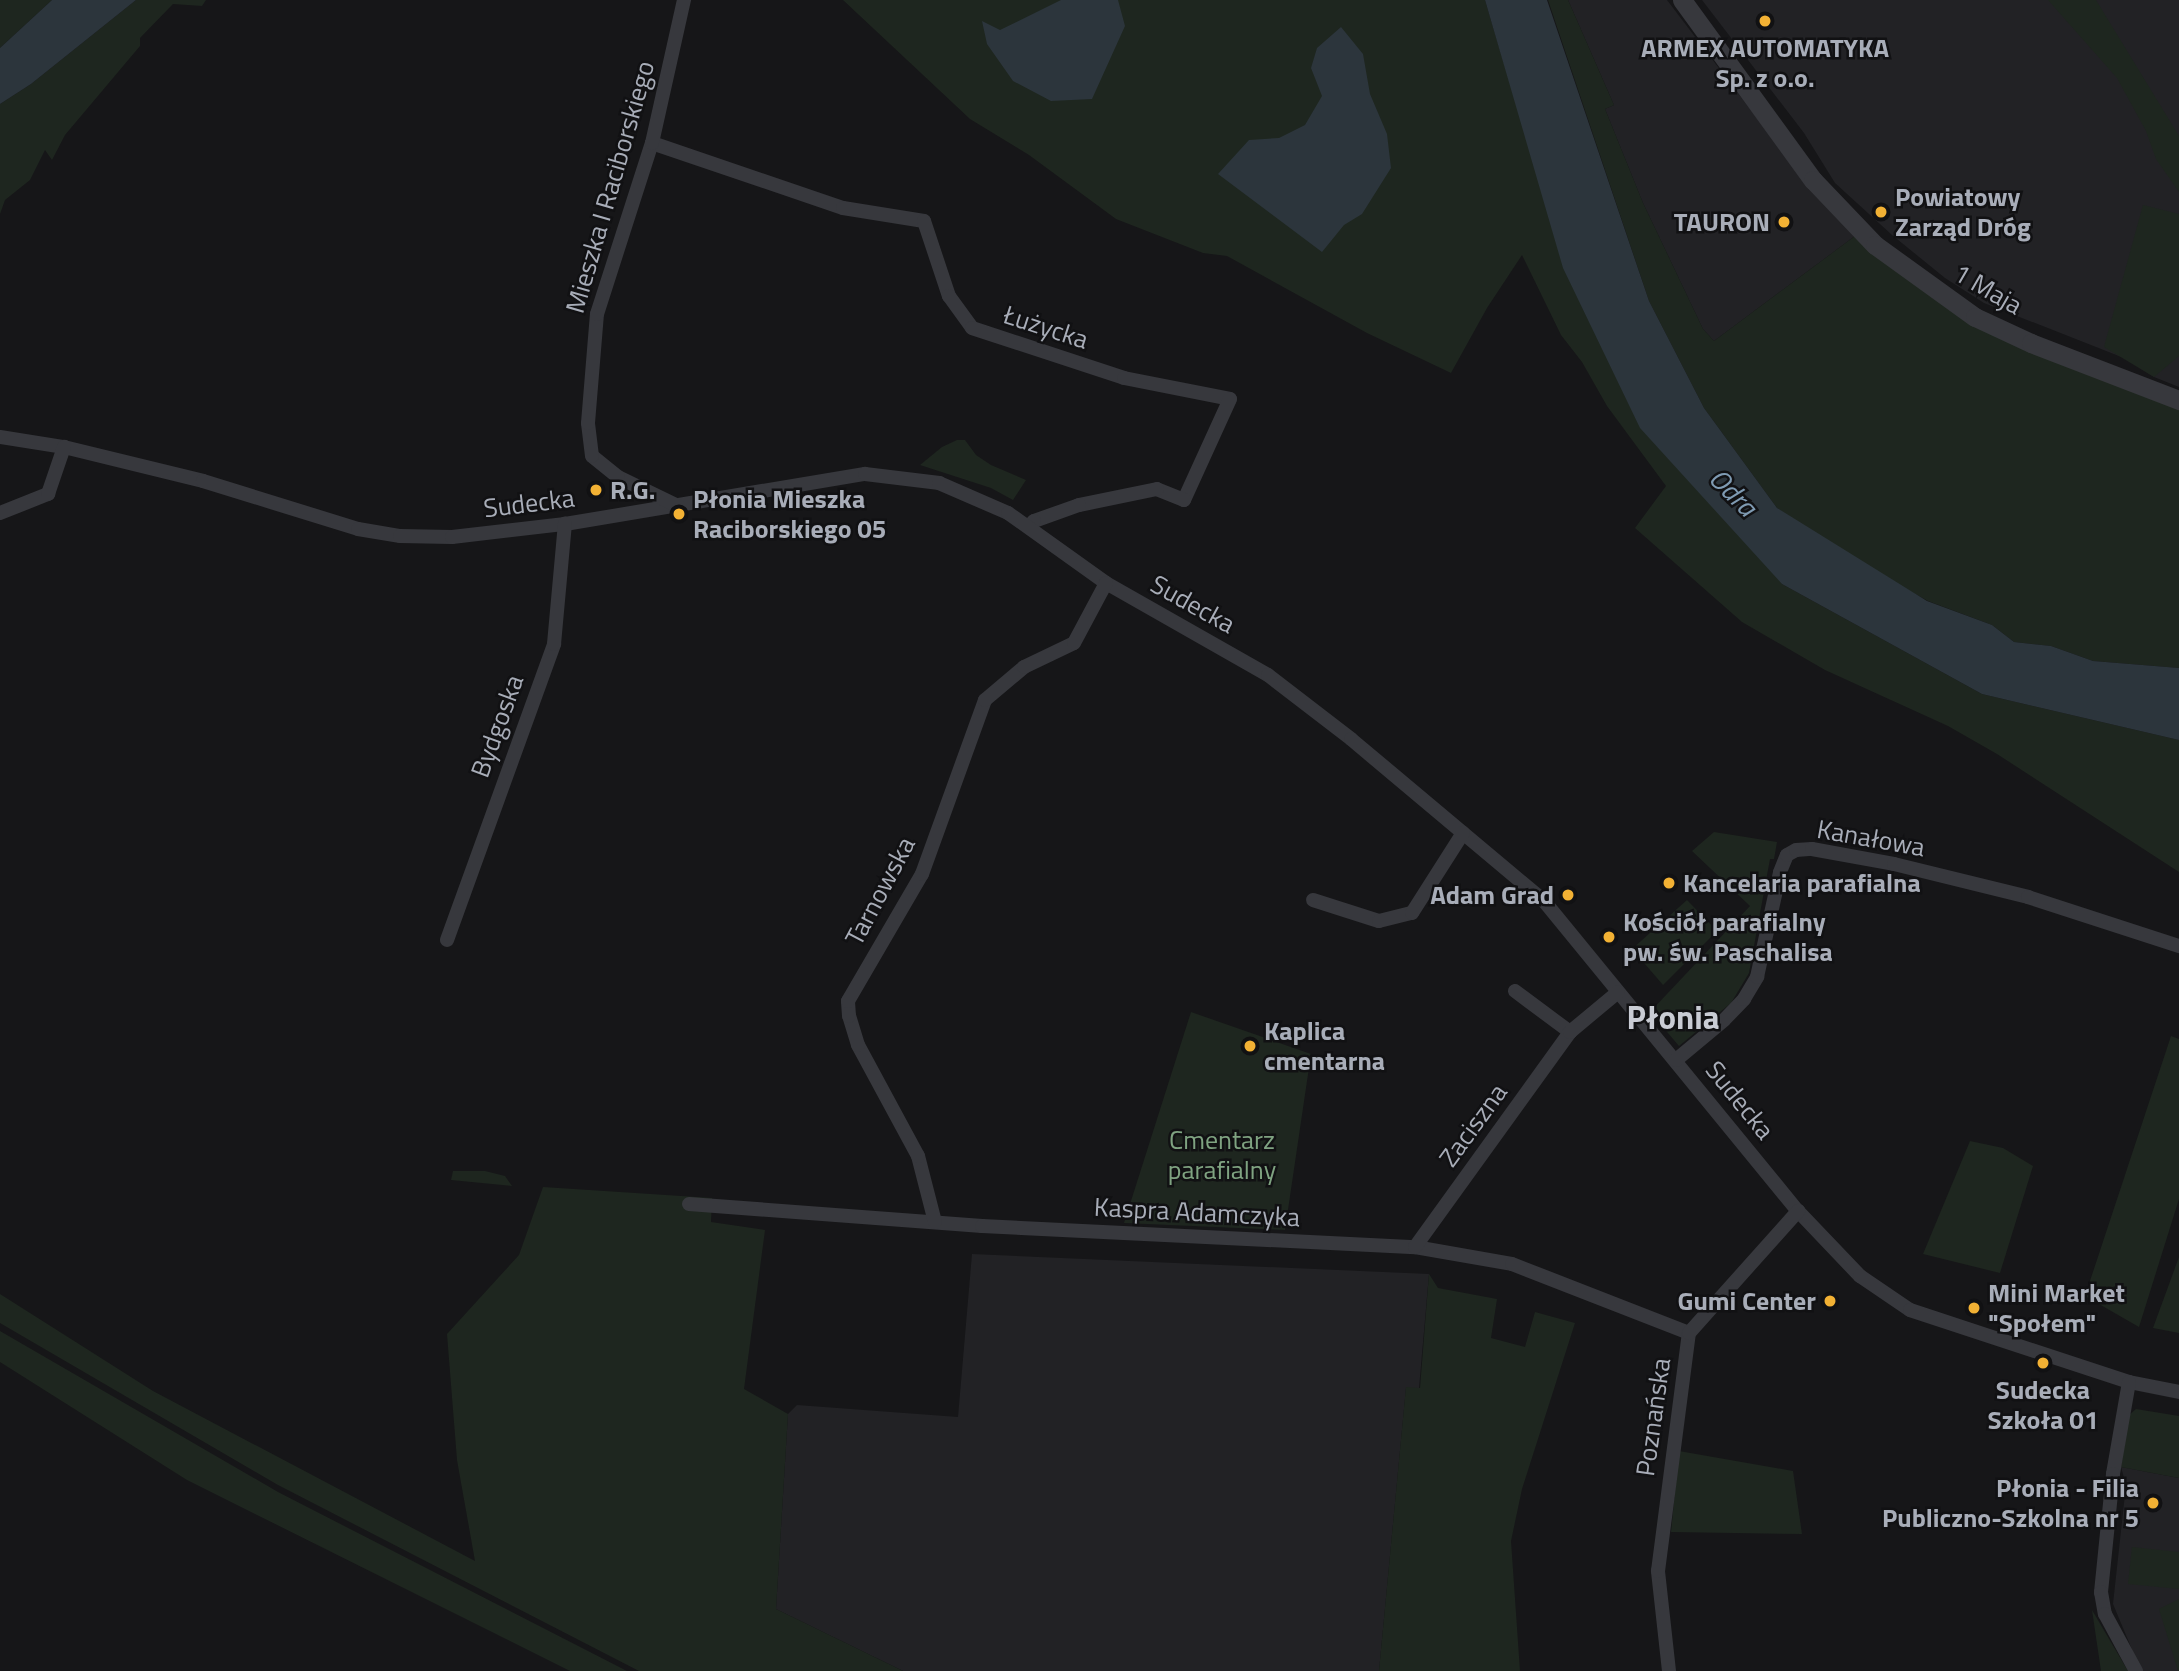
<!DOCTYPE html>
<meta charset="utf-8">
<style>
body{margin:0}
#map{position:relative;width:2179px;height:1671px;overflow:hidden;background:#161618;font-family:"Titillium Web",sans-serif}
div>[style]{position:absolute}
.built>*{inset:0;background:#222225}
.green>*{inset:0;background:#1e261f}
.water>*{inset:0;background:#2c353c}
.minor>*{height:14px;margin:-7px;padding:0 7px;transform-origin:7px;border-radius:7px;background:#37383d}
.tertiary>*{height:19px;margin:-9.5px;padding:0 9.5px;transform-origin:9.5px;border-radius:9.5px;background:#37383d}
.dots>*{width:19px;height:19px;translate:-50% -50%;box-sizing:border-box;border:4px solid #111113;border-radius:50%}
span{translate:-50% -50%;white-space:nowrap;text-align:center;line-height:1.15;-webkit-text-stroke:5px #111113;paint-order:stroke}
.poi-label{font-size:26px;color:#a8adb8;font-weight:700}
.left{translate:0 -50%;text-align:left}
.right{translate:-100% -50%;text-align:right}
.street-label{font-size:26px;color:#a8adb8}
.park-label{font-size:26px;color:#7fa381}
.water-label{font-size:28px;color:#7f9bb3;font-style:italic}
.district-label{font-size:33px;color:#c9ccd4;font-weight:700}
</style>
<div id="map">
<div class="built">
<div style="clip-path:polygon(1568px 0,1667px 0,1766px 130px,1855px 236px,1714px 341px,1703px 329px,1643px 203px,1605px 109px,1614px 105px)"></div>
<div style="clip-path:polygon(1702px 0,2179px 0,2179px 387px,2154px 377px,2124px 358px,1984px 303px,1945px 278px,1892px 235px,1835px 183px,1804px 133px)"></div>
<div style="clip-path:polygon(972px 1254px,1429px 1274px,1419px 1388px,1406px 1388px,1379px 1671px,903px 1671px,776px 1609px,788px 1414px,797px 1405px,958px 1417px)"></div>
<div style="clip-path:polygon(2121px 1467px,2179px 1478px,2179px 1671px,2141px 1671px,2113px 1604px,2126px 1485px)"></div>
</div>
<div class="green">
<div style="clip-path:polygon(0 0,52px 0,0 48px)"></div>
<div style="clip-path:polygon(136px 0,206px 0,202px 6px,173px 4px,140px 38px,140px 46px,65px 135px,52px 160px,45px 150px,30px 180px,5px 200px,0 214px,0 104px,31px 84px)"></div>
<div style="clip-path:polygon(843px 0,1485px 0,1523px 127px,1782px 584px,1982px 694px,2179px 740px,2179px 872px,1997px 754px,1948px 726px,1825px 670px,1742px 622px,1635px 528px,1666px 486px,1607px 406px,1582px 362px,1561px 335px,1522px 255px,1487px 308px,1451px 373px,1367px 333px,1227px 256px,1203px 253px,1116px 219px,1029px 155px,970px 119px)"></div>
<div style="clip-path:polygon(1548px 0,1568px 0,1614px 105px,1605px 109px,1643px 203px,1703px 329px,1714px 341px,1855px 236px,1973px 324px,2179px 406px,2179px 668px,2093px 661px,2051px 646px,2014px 642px,1992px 625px,1928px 601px,1875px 572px,1777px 508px,1704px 408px,1649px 301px)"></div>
<div style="clip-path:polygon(2048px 0,2096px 0,2179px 136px,2179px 192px,2156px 159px,2146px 131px,2117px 78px)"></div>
<div style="clip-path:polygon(2143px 205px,2179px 214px,2179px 356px,2154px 377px,2104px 347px)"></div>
<div style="clip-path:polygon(957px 440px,965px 440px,976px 455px,991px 465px,1026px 480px,1013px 500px,991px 488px,920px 465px,942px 447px)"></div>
<div style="clip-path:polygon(1714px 832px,1777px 842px,1774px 859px,1770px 859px,1749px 973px,1731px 1003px,1679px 1046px,1650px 1012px,1750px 906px,1692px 851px)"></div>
<div style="clip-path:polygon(1687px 900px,1717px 931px,1663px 985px,1632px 949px)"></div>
<div style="clip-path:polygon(1191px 1012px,1311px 1054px,1285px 1230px,1124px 1223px)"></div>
<div style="clip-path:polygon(2171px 1036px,2179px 1039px,2179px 1199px,2139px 1327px,2085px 1296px)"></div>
<div style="clip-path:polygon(1970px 1141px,2003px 1148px,2033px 1166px,2000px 1273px,1923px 1254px)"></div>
<div style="clip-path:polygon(453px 1171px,485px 1171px,505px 1176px,512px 1186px,451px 1180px)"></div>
<div style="clip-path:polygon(543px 1187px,712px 1198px,711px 1222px,765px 1230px,744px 1389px,788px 1414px,776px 1609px,903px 1671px,639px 1671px,278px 1485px,0 1323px,0 1294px,153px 1391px,475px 1561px,457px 1460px,447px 1334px,519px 1255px)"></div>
<div style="clip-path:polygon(2179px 1257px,2179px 1333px,2153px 1328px)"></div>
<div style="clip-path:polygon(1429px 1274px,1438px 1288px,1497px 1299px,1491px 1338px,1525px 1347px,1535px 1312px,1575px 1323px,1522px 1489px,1511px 1541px,1520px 1671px,1379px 1671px,1406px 1387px,1420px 1388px)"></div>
<div style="clip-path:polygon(0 1331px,278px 1492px,627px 1671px,570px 1671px,187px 1480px,0 1362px)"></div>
<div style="clip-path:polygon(2136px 1409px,2179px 1416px,2179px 1478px,2121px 1467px,2129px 1415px)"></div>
<div style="clip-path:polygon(1679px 1451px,1793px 1471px,1802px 1534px,1671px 1532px)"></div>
<div style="clip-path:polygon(2132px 1547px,2179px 1552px,2179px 1589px,2128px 1584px)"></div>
<div style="clip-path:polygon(2179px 1599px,2179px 1671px,2178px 1671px,2159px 1609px)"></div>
<div style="clip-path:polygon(2092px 1610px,2128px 1671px,2101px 1671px)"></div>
</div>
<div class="water">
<div style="clip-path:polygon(52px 0,136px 0,31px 84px,0 104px,0 48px)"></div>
<div style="clip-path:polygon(1061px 0,1118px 0,1125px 26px,1092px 99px,1051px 101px,1013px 81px,987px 44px,982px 21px,1000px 30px)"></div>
<div style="clip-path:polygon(1485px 0,1547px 0,1649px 301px,1704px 408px,1777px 508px,1927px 601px,1992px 625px,2014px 642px,2051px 646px,2093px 661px,2179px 668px,2179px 740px,1982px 694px,1782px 584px,1640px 428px,1563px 268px)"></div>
<div style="clip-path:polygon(1341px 27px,1363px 54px,1370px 94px,1387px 134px,1391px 168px,1362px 214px,1344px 225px,1322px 252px,1218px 174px,1249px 140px,1279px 138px,1305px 125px,1322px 96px,1311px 68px,1317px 48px)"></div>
</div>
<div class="minor">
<div style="left:652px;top:143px;width:202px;rotate:18.8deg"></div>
<div style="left:843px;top:208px;width:82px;rotate:9.1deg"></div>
<div style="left:924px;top:221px;width:79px;rotate:71.6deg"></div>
<div style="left:949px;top:296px;width:39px;rotate:54deg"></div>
<div style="left:972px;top:328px;width:160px;rotate:18.2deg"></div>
<div style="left:1124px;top:378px;width:108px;rotate:11.2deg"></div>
<div style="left:1230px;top:399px;width:111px;rotate:114.5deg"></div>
<div style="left:1184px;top:500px;width:29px;rotate:-158deg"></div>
<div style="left:1157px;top:489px;width:80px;rotate:168.4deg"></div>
<div style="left:1079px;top:505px;width:48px;rotate:160.4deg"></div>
<div style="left:1034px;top:521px;width:8px;rotate:135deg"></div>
<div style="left:0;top:437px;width:65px;rotate:8.9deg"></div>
<div style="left:64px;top:447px;width:143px;rotate:13.7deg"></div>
<div style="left:203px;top:481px;width:162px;rotate:17.2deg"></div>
<div style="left:358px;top:529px;width:43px;rotate:9.5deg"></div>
<div style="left:400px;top:536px;width:52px;rotate:1.1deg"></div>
<div style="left:452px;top:537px;width:114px;rotate:-6.6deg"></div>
<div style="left:565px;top:524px;width:304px;rotate:-9.5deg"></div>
<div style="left:865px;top:474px;width:75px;rotate:6.9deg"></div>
<div style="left:939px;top:483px;width:75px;rotate:23.5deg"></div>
<div style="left:1008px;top:513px;width:120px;rotate:35.5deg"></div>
<div style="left:1106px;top:583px;width:186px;rotate:29.6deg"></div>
<div style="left:1268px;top:675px;width:105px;rotate:37.6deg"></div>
<div style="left:1351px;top:739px;width:252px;rotate:40deg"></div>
<div style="left:1544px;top:901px;width:401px;rotate:50.7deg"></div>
<div style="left:1798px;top:1211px;width:90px;rotate:46.4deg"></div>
<div style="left:1860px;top:1276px;width:60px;rotate:34.2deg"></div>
<div style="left:1910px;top:1310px;width:231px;rotate:18.2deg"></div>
<div style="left:2129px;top:1382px;width:51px;rotate:11.3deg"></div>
<div style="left:678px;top:506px;width:67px;rotate:-154.2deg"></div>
<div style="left:618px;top:477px;width:33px;rotate:-141deg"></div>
<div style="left:592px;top:456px;width:33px;rotate:-97deg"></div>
<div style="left:588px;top:423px;width:109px;rotate:-85.3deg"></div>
<div style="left:597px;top:314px;width:180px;rotate:-72.2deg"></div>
<div style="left:652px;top:143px;width:147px;rotate:-77.4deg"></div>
<div style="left:0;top:513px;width:52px;rotate:-21.6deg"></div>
<div style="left:48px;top:494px;width:50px;rotate:-71.2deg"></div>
<div style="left:1313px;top:900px;width:69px;rotate:17.7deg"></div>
<div style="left:1379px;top:921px;width:34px;rotate:-14deg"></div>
<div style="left:1412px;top:913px;width:95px;rotate:-57.5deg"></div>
<div style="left:447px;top:940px;width:315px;rotate:-70.1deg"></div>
<div style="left:554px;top:644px;width:121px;rotate:-84.8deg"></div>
<div style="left:1515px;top:991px;width:69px;rotate:36.7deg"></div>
<div style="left:1676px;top:1060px;width:62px;rotate:-39.8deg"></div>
<div style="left:1724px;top:1020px;width:29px;rotate:-46deg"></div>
<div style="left:1744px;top:999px;width:26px;rotate:-59deg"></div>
<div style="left:1757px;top:977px;width:107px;rotate:-77.6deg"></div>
<div style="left:1780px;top:872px;width:18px;rotate:-68deg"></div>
<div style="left:1787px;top:855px;width:10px;rotate:-29deg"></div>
<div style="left:1796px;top:850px;width:16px;rotate:-4deg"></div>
<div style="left:1812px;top:849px;width:83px;rotate:10.4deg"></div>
<div style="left:1894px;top:864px;width:138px;rotate:13.8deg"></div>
<div style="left:2028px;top:897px;width:159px;rotate:18deg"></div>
<div style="left:689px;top:1204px;width:294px;rotate:4.3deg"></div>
<div style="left:982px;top:1226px;width:434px;rotate:2.8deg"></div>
<div style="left:1415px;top:1247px;width:98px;rotate:9.9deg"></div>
<div style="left:1512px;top:1264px;width:190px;rotate:21.3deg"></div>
<div style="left:935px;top:1222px;width:68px;rotate:-104.4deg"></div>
<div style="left:918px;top:1156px;width:126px;rotate:-118.4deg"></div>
<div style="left:858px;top:1045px;width:30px;rotate:-107deg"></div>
<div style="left:849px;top:1016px;width:15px;rotate:-94deg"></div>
<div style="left:848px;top:1001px;width:147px;rotate:-59.8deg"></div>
<div style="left:922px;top:874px;width:185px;rotate:-70.1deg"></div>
<div style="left:985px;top:700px;width:51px;rotate:-40.2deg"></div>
<div style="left:1024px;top:667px;width:55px;rotate:-25.6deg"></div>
<div style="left:1074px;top:643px;width:68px;rotate:-61.9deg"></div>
<div style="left:1415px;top:1247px;width:265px;rotate:-54.2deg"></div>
<div style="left:1570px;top:1032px;width:62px;rotate:-39.8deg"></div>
<div style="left:2129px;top:1382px;width:93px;rotate:99.9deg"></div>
<div style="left:2113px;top:1474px;width:119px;rotate:95.8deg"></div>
<div style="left:2101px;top:1592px;width:22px;rotate:80deg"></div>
<div style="left:2105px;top:1614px;width:65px;rotate:61.5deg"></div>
<div style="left:1669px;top:1671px;width:101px;rotate:-96.3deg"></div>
<div style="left:1658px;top:1571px;width:240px;rotate:-82.6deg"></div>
<div style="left:1689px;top:1333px;width:164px;rotate:-48.2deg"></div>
</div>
<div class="tertiary">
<div style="left:1682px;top:0;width:223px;rotate:54deg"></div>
<div style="left:1813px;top:180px;width:90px;rotate:46.4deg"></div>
<div style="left:1875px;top:245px;width:123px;rotate:35.8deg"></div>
<div style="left:1975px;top:317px;width:62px;rotate:24.9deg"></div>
<div style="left:2031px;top:343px;width:159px;rotate:21.1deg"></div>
</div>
<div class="dots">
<div style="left:1765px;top:21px;background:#f2b134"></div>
<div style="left:1881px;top:212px;background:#f2b134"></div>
<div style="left:1784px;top:222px;background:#f2b134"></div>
<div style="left:596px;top:490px;background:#f2b134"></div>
<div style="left:679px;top:514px;background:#f2b134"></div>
<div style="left:1669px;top:883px;background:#f2b134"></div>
<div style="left:1568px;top:895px;background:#f2b134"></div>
<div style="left:1609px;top:937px;background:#f2b134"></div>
<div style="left:1250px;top:1046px;background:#f2b134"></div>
<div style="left:1830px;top:1301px;background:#f2b134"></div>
<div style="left:1974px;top:1308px;background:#f2b134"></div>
<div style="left:2043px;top:1363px;background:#f2b134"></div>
<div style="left:2153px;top:1503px;background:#f2b134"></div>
</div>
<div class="poi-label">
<span style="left:1765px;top:63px">ARMEX AUTOMATYKA<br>Sp. z o.o.</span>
<span class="left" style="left:1895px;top:212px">Powiatowy<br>Zarząd Dróg</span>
<span class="right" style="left:1770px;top:222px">TAURON</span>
<span class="left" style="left:610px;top:490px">R.G.</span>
<span class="left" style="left:693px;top:514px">Płonia Mieszka<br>Raciborskiego 05</span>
<span class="left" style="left:1683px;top:883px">Kancelaria parafialna</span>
<span class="right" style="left:1554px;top:895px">Adam Grad</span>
<span class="left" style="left:1623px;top:937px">Kościół parafialny<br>pw. św. Paschalisa</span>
<span class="left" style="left:1264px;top:1046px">Kaplica<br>cmentarna</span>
<span class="left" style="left:1988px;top:1308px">Mini Market<br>"Społem"</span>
<span class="right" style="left:1816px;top:1301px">Gumi Center</span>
<span style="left:2043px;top:1405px">Sudecka<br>Szkoła 01</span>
<span class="right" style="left:2139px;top:1503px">Płonia - Filia<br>Publiczno-Szkolna nr 5</span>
</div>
<div class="street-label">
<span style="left:610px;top:187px;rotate:-74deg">Mieszka I Raciborskiego</span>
<span style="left:1988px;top:289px;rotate:30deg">1 Maja</span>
<span style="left:1046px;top:327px;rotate:18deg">Łużycka</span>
<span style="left:529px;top:503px;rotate:-7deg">Sudecka</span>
<span style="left:1193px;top:604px;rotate:29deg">Sudecka</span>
<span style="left:497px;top:726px;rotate:-70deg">Bydgoska</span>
<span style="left:1871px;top:838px;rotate:10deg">Kanałowa</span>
<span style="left:880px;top:891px;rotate:-62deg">Tarnowska</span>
<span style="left:1740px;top:1100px;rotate:51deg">Sudecka</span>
<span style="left:1473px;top:1125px;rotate:-54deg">Zaciszna</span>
<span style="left:1197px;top:1212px;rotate:3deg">Kaspra Adamczyka</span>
<span style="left:1653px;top:1417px;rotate:-82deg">Poznańska</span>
</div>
<div class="park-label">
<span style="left:1222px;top:1155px">Cmentarz<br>parafialny</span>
</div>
<div class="water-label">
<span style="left:1733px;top:492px;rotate:45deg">Odra</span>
</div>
<div class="district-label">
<span style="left:1673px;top:1018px">Płonia</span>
</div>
</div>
